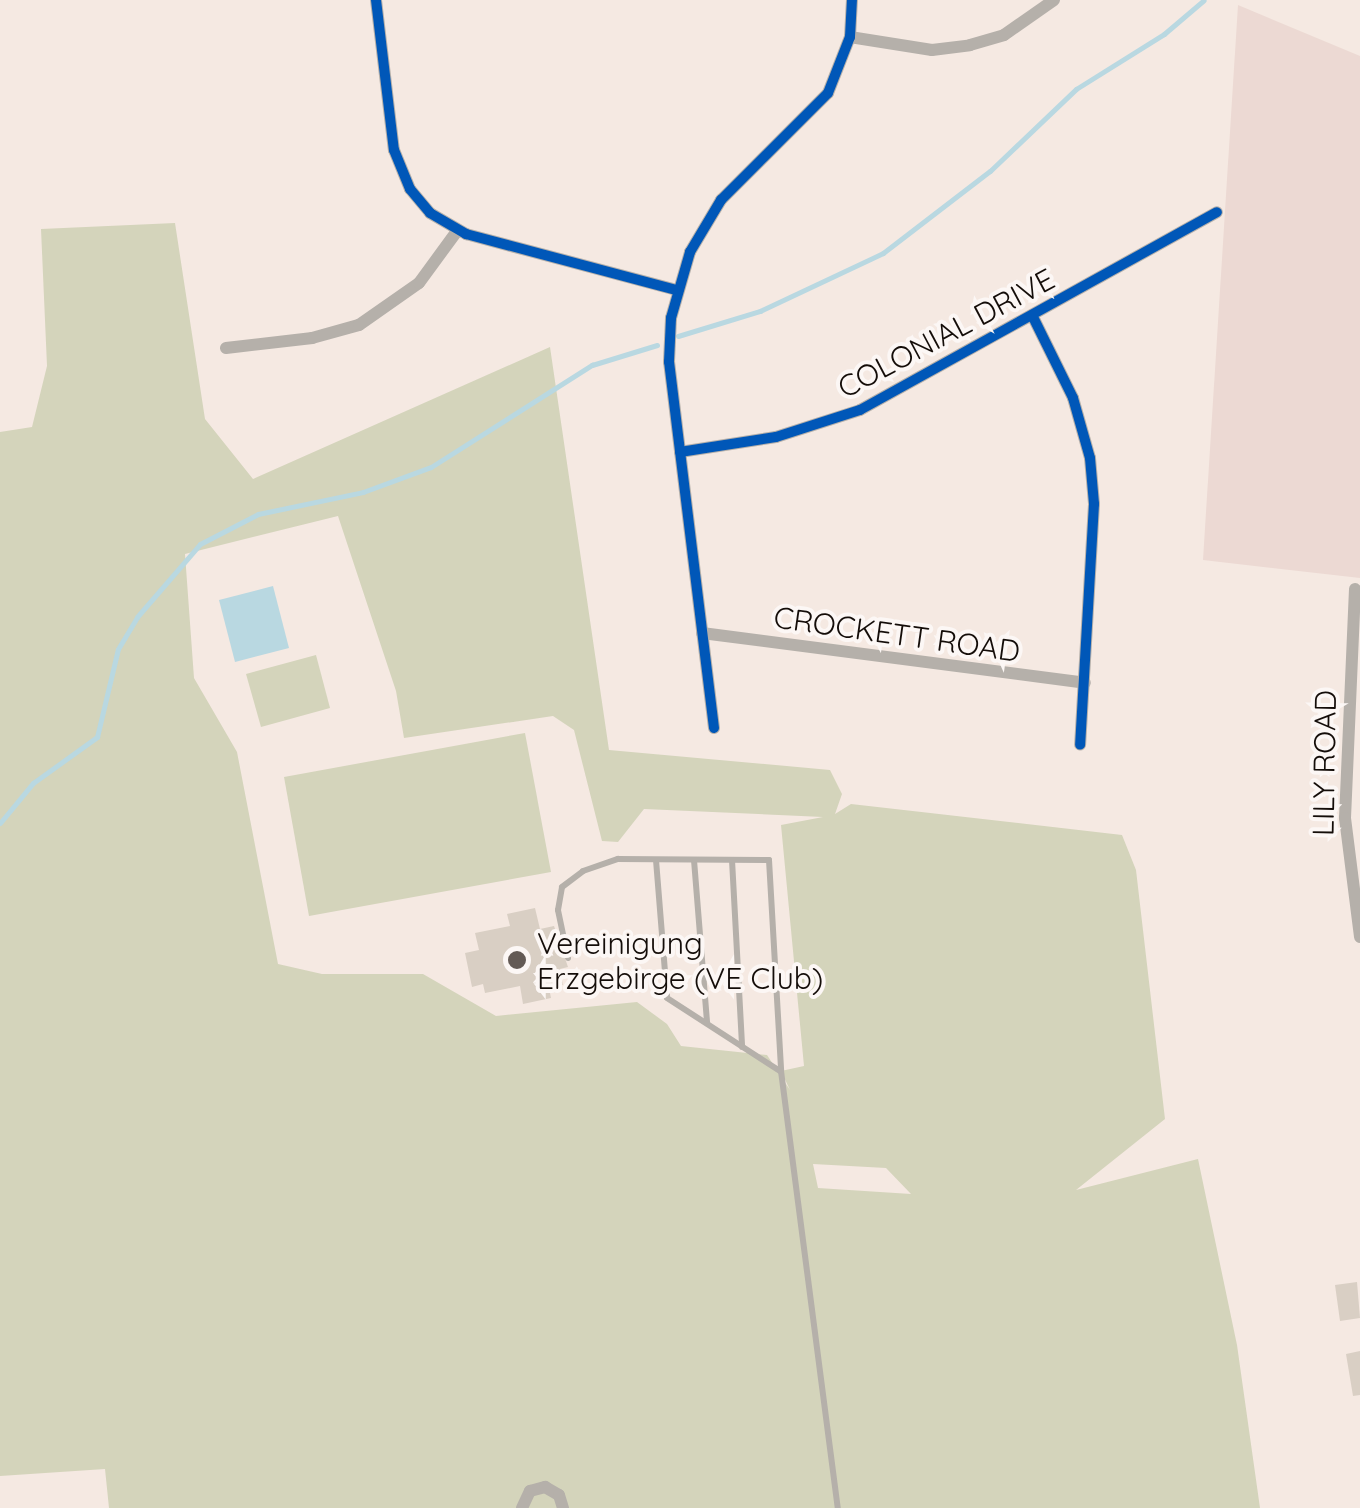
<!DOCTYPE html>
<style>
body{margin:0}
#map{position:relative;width:1360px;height:1508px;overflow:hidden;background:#f5e9e2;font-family:Quicksand,sans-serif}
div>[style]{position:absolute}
.education>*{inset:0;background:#ecd9d3}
.green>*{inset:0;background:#d4d4bb}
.water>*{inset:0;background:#b9d8e1}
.stream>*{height:5px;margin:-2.5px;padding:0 2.5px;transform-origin:2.5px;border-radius:2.5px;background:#b9d8e1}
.building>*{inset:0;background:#d9cfc4}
.service>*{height:6px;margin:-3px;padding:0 3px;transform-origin:3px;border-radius:3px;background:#b5b0aa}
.minor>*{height:12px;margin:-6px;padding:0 6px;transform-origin:6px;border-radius:6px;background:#b5b0aa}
.cycleway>*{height:10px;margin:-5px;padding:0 5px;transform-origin:5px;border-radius:5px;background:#0057b8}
.dots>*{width:28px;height:28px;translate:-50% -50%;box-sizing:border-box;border:5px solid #fcf7f5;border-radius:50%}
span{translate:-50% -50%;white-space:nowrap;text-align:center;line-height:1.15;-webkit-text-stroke:8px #fcf7f5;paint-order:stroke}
.street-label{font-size:30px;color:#140d09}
.poi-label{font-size:30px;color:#140d09}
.left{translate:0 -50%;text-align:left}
</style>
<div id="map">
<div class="education">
<div style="clip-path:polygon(1238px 5px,1360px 56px,1360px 578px,1203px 560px)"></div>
</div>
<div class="green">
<div style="clip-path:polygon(evenodd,175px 223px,205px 419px,253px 479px,550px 347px,609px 750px,830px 770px,842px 794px,835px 814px,851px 804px,1122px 835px,1136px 870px,1165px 1119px,1076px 1190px,1198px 1159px,1237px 1345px,1260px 1508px,109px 1508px,105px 1469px,0 1476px,0 432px,32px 427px,47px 366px,41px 229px,175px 223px,338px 516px,396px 691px,404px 738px,553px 716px,574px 730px,602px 841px,618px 842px,644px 809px,823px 817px,781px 825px,804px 1066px,781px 1071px,790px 1090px,767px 1055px,681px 1046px,667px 1024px,637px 1002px,496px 1016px,423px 974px,322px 974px,278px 964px,237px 752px,194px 678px,185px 554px,338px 516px,175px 223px,813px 1164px,886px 1168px,911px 1194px,818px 1188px,813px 1164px)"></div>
<div style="clip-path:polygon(316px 655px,330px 708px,261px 727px,246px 674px)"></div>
<div style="clip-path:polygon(525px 733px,551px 872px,309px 916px,284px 777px)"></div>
</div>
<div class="water">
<div style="clip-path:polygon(273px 586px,289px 648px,235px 662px,219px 600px)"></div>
</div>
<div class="stream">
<div style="left:678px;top:336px;width:86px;rotate:-17deg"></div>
<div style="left:760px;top:311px;width:136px;rotate:-25.2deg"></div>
<div style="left:883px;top:253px;width:135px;rotate:-37.5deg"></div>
<div style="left:990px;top:171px;width:119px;rotate:-43.6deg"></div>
<div style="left:1076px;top:89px;width:104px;rotate:-32deg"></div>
<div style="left:1164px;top:34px;width:52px;rotate:-40.4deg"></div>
<div style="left:0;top:823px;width:52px;rotate:-50.5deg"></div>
<div style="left:33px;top:783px;width:79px;rotate:-35.7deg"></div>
<div style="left:97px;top:737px;width:90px;rotate:-76.6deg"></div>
<div style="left:118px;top:649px;width:37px;rotate:-59deg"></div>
<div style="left:137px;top:617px;width:96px;rotate:-49.2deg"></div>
<div style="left:200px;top:544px;width:65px;rotate:-27.3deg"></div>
<div style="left:258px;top:514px;width:107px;rotate:-11.8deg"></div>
<div style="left:363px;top:492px;width:72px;rotate:-20.2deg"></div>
<div style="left:431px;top:467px;width:191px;rotate:-32.4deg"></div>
<div style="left:592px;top:365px;width:68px;rotate:-17.1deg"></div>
</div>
<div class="building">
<div style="clip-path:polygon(535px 908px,540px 929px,554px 926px,568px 967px,560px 969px,563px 985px,549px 988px,551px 998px,523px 1004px,520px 986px,485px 993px,483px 984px,472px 987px,465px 953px,479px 950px,475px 933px,510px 926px,507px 914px)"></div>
<div style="clip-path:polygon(1357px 1282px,1360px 1318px,1340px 1321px,1335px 1285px)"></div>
<div style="clip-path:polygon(1360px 1351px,1360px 1395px,1353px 1396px,1346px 1354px)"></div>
</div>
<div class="service">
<div style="left:656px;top:860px;width:138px;rotate:85.4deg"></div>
<div style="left:667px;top:998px;width:135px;rotate:32.9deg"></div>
<div style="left:694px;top:860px;width:163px;rotate:85.4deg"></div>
<div style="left:732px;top:860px;width:187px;rotate:86.9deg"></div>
<div style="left:568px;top:958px;width:49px;rotate:-101.8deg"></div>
<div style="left:558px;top:910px;width:23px;rotate:-80deg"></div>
<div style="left:562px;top:887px;width:26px;rotate:-37deg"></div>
<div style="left:583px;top:871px;width:37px;rotate:-19deg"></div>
<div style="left:618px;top:859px;width:151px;rotate:0.4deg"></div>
<div style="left:769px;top:860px;width:211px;rotate:86.7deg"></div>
<div style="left:781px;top:1071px;width:441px;rotate:82.6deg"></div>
</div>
<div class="minor">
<div style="left:376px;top:0;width:151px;rotate:83.2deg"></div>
<div style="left:394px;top:150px;width:42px;rotate:67.7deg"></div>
<div style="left:410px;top:189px;width:31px;rotate:50deg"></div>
<div style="left:430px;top:213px;width:42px;rotate:30.3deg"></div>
<div style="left:466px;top:234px;width:218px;rotate:14.9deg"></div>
<div style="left:850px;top:37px;width:83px;rotate:9deg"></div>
<div style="left:932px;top:50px;width:38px;rotate:-7deg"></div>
<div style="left:970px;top:45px;width:35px;rotate:-16deg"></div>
<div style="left:1004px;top:35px;width:61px;rotate:-35deg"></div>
<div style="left:1034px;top:319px;width:88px;rotate:63.7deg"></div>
<div style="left:1073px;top:398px;width:62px;rotate:74.2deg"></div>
<div style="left:1090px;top:458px;width:46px;rotate:85deg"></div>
<div style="left:1094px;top:504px;width:241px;rotate:93.3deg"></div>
<div style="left:226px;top:348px;width:87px;rotate:-6.6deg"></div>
<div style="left:312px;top:338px;width:49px;rotate:-15.5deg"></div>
<div style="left:359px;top:325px;width:73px;rotate:-35deg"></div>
<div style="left:419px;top:283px;width:64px;rotate:-53.8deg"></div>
<div style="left:680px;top:452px;width:97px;rotate:-8.9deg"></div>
<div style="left:776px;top:437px;width:88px;rotate:-17.8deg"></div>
<div style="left:860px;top:410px;width:408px;rotate:-29deg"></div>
<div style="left:1355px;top:589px;width:229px;rotate:92.5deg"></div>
<div style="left:1345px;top:818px;width:120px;rotate:82.8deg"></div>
<div style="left:702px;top:633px;width:386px;rotate:7.4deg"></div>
<div style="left:714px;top:728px;width:369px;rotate:-97deg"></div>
<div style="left:669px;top:362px;width:44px;rotate:-87.4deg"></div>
<div style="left:671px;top:318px;width:69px;rotate:-73.9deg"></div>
<div style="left:690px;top:252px;width:61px;rotate:-59.2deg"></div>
<div style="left:721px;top:200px;width:151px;rotate:-45deg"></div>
<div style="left:828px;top:93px;width:60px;rotate:-68.6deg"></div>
<div style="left:850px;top:37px;width:37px;rotate:-87deg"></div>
<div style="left:522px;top:1508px;width:19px;rotate:-65deg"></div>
<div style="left:530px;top:1491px;width:16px;rotate:-15deg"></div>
<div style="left:545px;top:1487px;width:16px;rotate:30deg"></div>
<div style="left:559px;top:1495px;width:14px;rotate:73deg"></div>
</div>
<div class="cycleway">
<div style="left:376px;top:0;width:151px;rotate:83.2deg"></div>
<div style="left:394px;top:150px;width:42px;rotate:67.7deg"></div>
<div style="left:410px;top:189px;width:31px;rotate:50deg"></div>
<div style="left:430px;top:213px;width:42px;rotate:30.3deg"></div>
<div style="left:466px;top:234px;width:218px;rotate:14.9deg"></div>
<div style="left:1034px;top:319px;width:88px;rotate:63.7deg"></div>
<div style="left:1073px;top:398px;width:62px;rotate:74.2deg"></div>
<div style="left:1090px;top:458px;width:46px;rotate:85deg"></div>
<div style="left:1094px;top:504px;width:241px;rotate:93.3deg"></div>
<div style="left:680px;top:452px;width:97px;rotate:-8.9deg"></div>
<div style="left:776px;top:437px;width:88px;rotate:-17.8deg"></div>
<div style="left:860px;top:410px;width:408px;rotate:-29deg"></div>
<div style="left:714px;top:728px;width:369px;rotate:-97deg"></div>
<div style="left:669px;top:362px;width:44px;rotate:-87.4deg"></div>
<div style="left:671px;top:318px;width:69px;rotate:-73.9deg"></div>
<div style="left:690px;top:252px;width:61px;rotate:-59.2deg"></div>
<div style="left:721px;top:200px;width:151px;rotate:-45deg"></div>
<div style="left:828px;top:93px;width:60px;rotate:-68.6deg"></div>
<div style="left:850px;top:37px;width:37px;rotate:-87deg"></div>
</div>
<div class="dots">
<div style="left:517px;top:960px;background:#635a55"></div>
</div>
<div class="street-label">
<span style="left:946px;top:333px;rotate:-28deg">COLONIAL DRIVE</span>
<span style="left:897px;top:634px;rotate:8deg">CROCKETT ROAD</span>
<span style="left:1324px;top:763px;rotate:-89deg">LILY ROAD</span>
</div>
<div class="poi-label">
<span class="left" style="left:537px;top:960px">Vereinigung<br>Erzgebirge (VE Club)</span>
</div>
</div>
